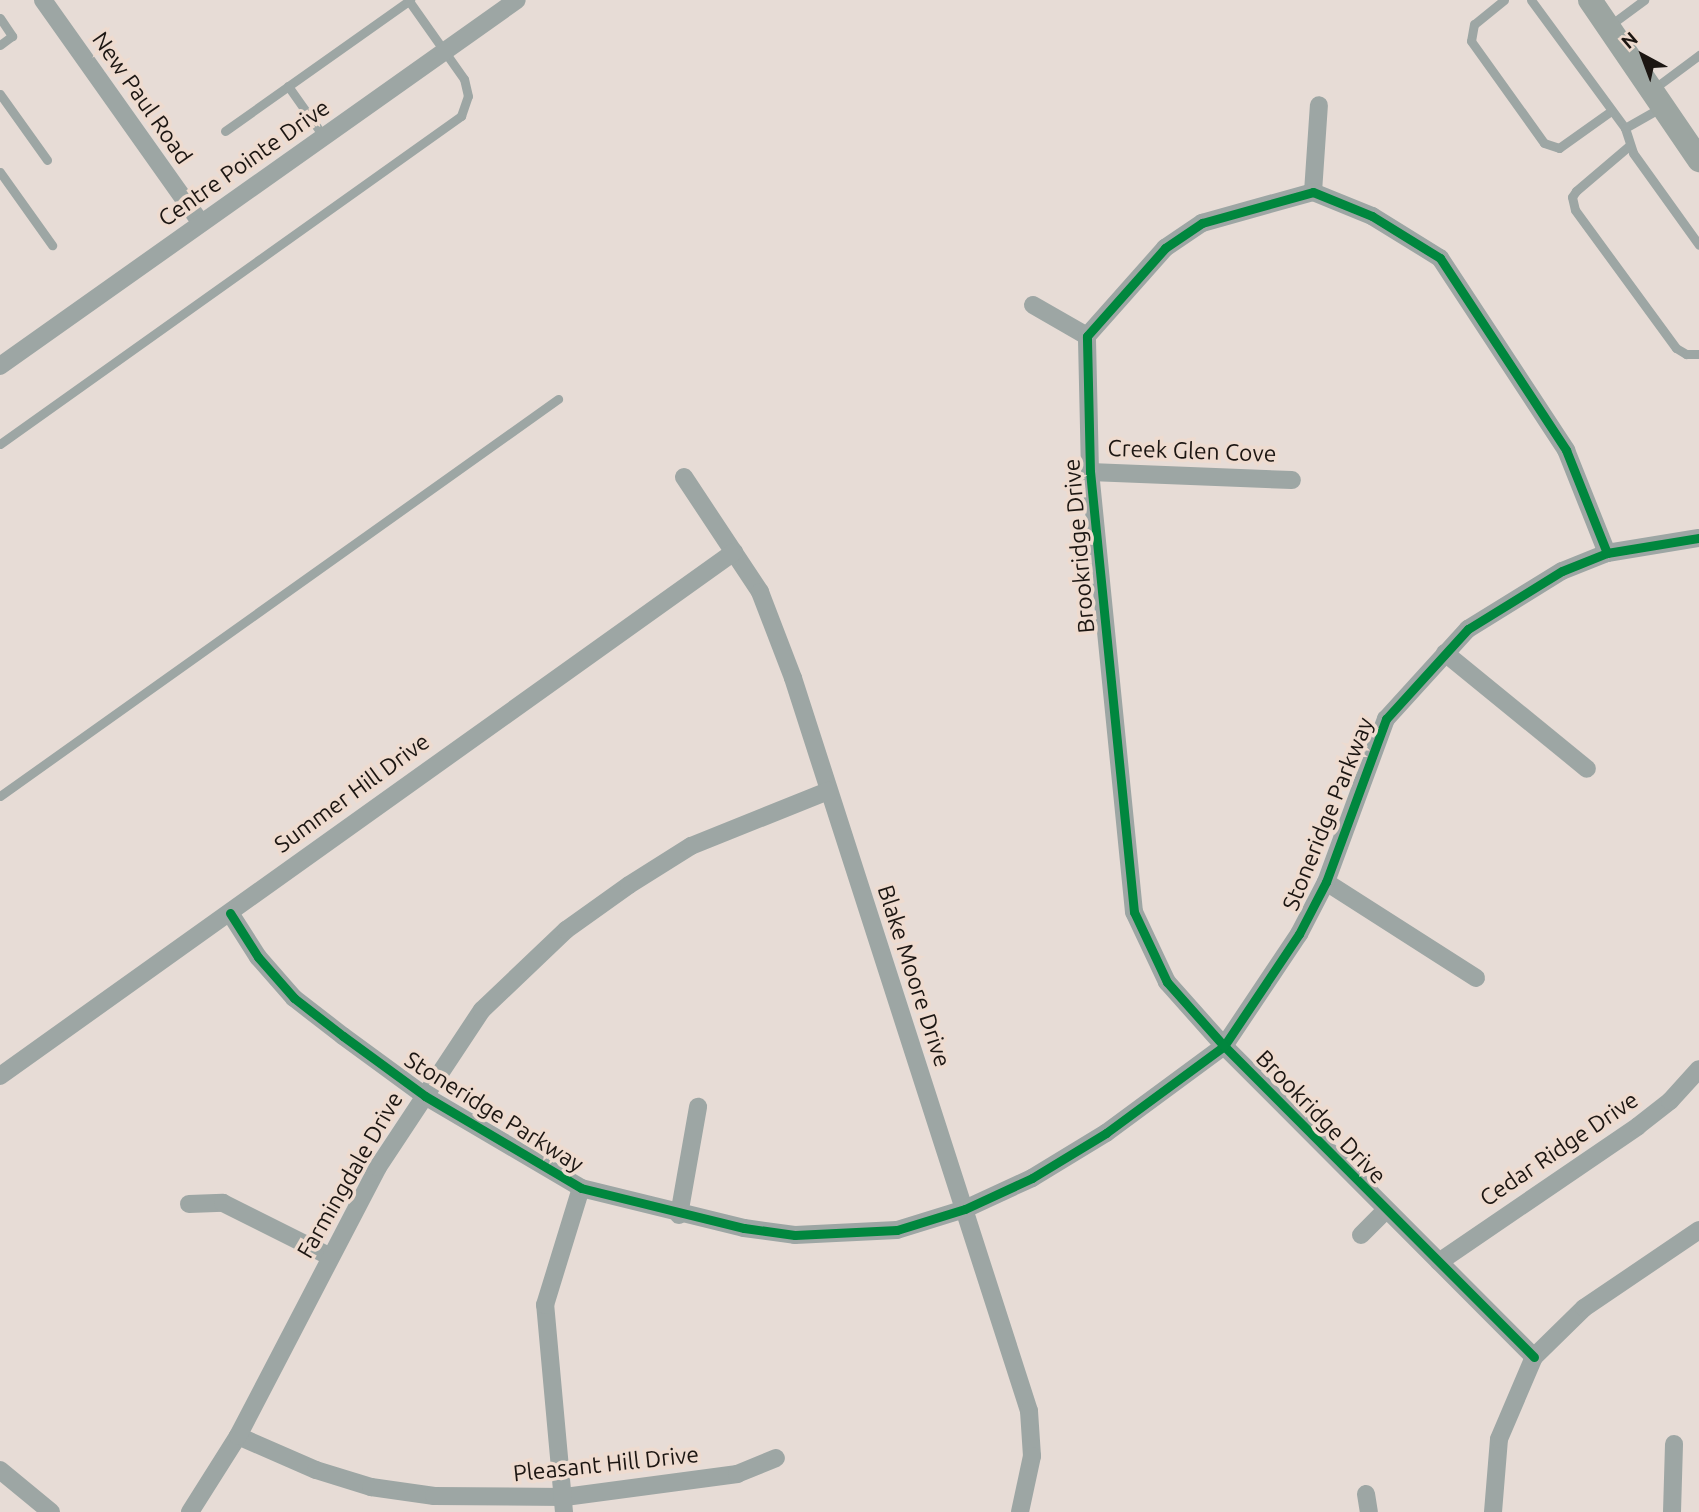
<!DOCTYPE html>
<style>
body{margin:0}
#map{position:relative;width:1699px;height:1512px;overflow:hidden;background:#e7dcd6;font-family:Ubuntu,sans-serif}
div>[style]{position:absolute}
.lane>*{height:9px;margin:-4.5px;padding:0 4.5px;transform-origin:4.5px;border-radius:4.5px;background:#9da6a4}
.street>*{height:18px;margin:-9px;padding:0 9px;transform-origin:9px;border-radius:9px;background:#9da6a4}
.secondary>*{height:24px;margin:-12px;padding:0 12px;transform-origin:12px;border-radius:12px;background:#9ca5a1}
.cycleway>*{height:9px;margin:-4.5px;padding:0 4.5px;transform-origin:4.5px;border-radius:4.5px;background:#00873e}
span{translate:-50% -50%;white-space:nowrap;text-align:center;line-height:1.15;-webkit-text-stroke:7px #eedbcf;paint-order:stroke}
.street-label{font-size:23px;color:#1c1612}
.north{position:absolute;left:1608px;top:21px;width:70px;height:70px;-webkit-text-stroke:5px #eedbcf;paint-order:stroke;rotate:319deg;font-size:19px;font-weight:700;line-height:28px;text-align:center;color:#1c1612}
.north::after{content:'';display:block;margin:auto;width:24px;height:32px;background:#1c1612;clip-path:polygon(50% 0,100% 100%,50% 72%,0 100%)}
</style>
<div id="map">
<div class="lane">
<div style="left:1504px;top:0;width:38px;rotate:141deg"></div>
<div style="left:1474px;top:24px;width:17px;rotate:100deg"></div>
<div style="left:1471px;top:41px;width:125px;rotate:54.4deg"></div>
<div style="left:1544px;top:143px;width:16px;rotate:18deg"></div>
<div style="left:1559px;top:148px;width:64px;rotate:-35.4deg"></div>
<div style="left:1531px;top:0;width:159px;rotate:53.7deg"></div>
<div style="left:1625px;top:128px;width:43px;rotate:-29.6deg"></div>
<div style="left:0;top:18px;width:22px;rotate:56deg"></div>
<div style="left:12px;top:36px;width:15px;rotate:143deg"></div>
<div style="left:1609px;top:26px;width:44px;rotate:-36.6deg"></div>
<div style="left:288px;top:86px;width:62px;rotate:54.8deg"></div>
<div style="left:1652px;top:90px;width:59px;rotate:-36.7deg"></div>
<div style="left:0;top:94px;width:81px;rotate:54.5deg"></div>
<div style="left:1625px;top:128px;width:26px;rotate:72deg"></div>
<div style="left:1633px;top:153px;width:113px;rotate:54.3deg"></div>
<div style="left:225px;top:131px;width:227px;rotate:-35.3deg"></div>
<div style="left:1630px;top:145px;width:71px;rotate:139.6deg"></div>
<div style="left:1576px;top:191px;width:7px;rotate:124deg"></div>
<div style="left:1572px;top:197px;width:13px;rotate:77deg"></div>
<div style="left:1575px;top:210px;width:171px;rotate:53.8deg"></div>
<div style="left:1676px;top:348px;width:12px;rotate:31deg"></div>
<div style="left:1686px;top:354px;width:13px"></div>
<div style="left:0;top:172px;width:90px;rotate:54.5deg"></div>
<div style="left:0;top:444px;width:566px;rotate:-35.43deg"></div>
<div style="left:461px;top:116px;width:21px;rotate:-71deg"></div>
<div style="left:468px;top:96px;width:17px;rotate:-103deg"></div>
<div style="left:464px;top:79px;width:95px;rotate:-125.2deg"></div>
<div style="left:0;top:796px;width:685px;rotate:-35.43deg"></div>
</div>
<div class="street">
<div style="left:43px;top:0;width:273px;rotate:54.7deg"></div>
<div style="left:1313px;top:192px;width:87px;rotate:-86.1deg"></div>
<div style="left:1033px;top:305px;width:62px;rotate:29.9deg"></div>
<div style="left:0;top:366px;width:633px;rotate:-35.3deg"></div>
<div style="left:1090px;top:472px;width:202px;rotate:2.3deg"></div>
<div style="left:684px;top:477px;width:138px;rotate:56.5deg"></div>
<div style="left:760px;top:592px;width:92px;rotate:69deg"></div>
<div style="left:793px;top:678px;width:770px;rotate:72.15deg"></div>
<div style="left:1029px;top:1411px;width:45px;rotate:86.2deg"></div>
<div style="left:1032px;top:1456px;width:57px;rotate:102.1deg"></div>
<div style="left:1445px;top:653px;width:183px;rotate:39.2deg"></div>
<div style="left:1326px;top:882px;width:178px;rotate:32.6deg"></div>
<div style="left:230px;top:913px;width:52px;rotate:57.5deg"></div>
<div style="left:258px;top:957px;width:55px;rotate:48.7deg"></div>
<div style="left:294px;top:998px;width:62px;rotate:37.8deg"></div>
<div style="left:343px;top:1036px;width:102px;rotate:36.2deg"></div>
<div style="left:425px;top:1096px;width:181px;rotate:30.5deg"></div>
<div style="left:581px;top:1188px;width:168px;rotate:13.8deg"></div>
<div style="left:744px;top:1228px;width:51px;rotate:7.8deg"></div>
<div style="left:795px;top:1235px;width:102px;rotate:-2.8deg"></div>
<div style="left:897px;top:1230px;width:71px;rotate:-17.2deg"></div>
<div style="left:965px;top:1209px;width:74px;rotate:-24.8deg"></div>
<div style="left:1032px;top:1178px;width:87px;rotate:-31.3deg"></div>
<div style="left:1106px;top:1133px;width:147px;rotate:-36.4deg"></div>
<div style="left:1224px;top:1046px;width:135px;rotate:-56.2deg"></div>
<div style="left:1299px;top:934px;width:59px;rotate:-62.6deg"></div>
<div style="left:1326px;top:882px;width:174px;rotate:-69.8deg"></div>
<div style="left:1386px;top:719px;width:122px;rotate:-47.7deg"></div>
<div style="left:1468px;top:629px;width:110px;rotate:-31.7deg"></div>
<div style="left:1562px;top:571px;width:48px;rotate:-21.8deg"></div>
<div style="left:1607px;top:553px;width:93px;rotate:-9.3deg"></div>
<div style="left:0;top:1076px;width:902px;rotate:-35.52deg"></div>
<div style="left:189px;top:1204px;width:34px;rotate:-2deg"></div>
<div style="left:223px;top:1203px;width:119px;rotate:26.6deg"></div>
<div style="left:679px;top:1215px;width:110px;rotate:-80deg"></div>
<div style="left:1361px;top:1235px;width:34px;rotate:-45deg"></div>
<div style="left:1439px;top:1262px;width:241px;rotate:-34.3deg"></div>
<div style="left:1638px;top:1126px;width:41px;rotate:-38deg"></div>
<div style="left:1670px;top:1101px;width:43px;rotate:-47.8deg"></div>
<div style="left:1534px;top:1357px;width:439px;rotate:-134.9deg"></div>
<div style="left:1224px;top:1046px;width:86px;rotate:-131.7deg"></div>
<div style="left:1167px;top:982px;width:77px;rotate:-115.2deg"></div>
<div style="left:1134px;top:912px;width:442px;rotate:-95.7deg"></div>
<div style="left:1090px;top:472px;width:136px;rotate:-91.3deg"></div>
<div style="left:1087px;top:336px;width:118px;rotate:-48.4deg"></div>
<div style="left:1165px;top:248px;width:45px;rotate:-34deg"></div>
<div style="left:1202px;top:223px;width:115px;rotate:-15.6deg"></div>
<div style="left:1313px;top:192px;width:64px;rotate:22.1deg"></div>
<div style="left:1372px;top:216px;width:80px;rotate:31.7deg"></div>
<div style="left:1440px;top:258px;width:230px;rotate:56.7deg"></div>
<div style="left:1566px;top:450px;width:111px;rotate:68.3deg"></div>
<div style="left:238px;top:1436px;width:85px;rotate:23.6deg"></div>
<div style="left:316px;top:1470px;width:58px;rotate:17.2deg"></div>
<div style="left:371px;top:1487px;width:64px;rotate:8.1deg"></div>
<div style="left:434px;top:1496px;width:131px;rotate:0.4deg"></div>
<div style="left:565px;top:1497px;width:174px;rotate:-7.6deg"></div>
<div style="left:737px;top:1474px;width:42px;rotate:-22.3deg"></div>
<div style="left:0;top:1470px;width:66px;rotate:39.5deg"></div>
<div style="left:1366px;top:1494px;width:18px;rotate:81deg"></div>
<div style="left:190px;top:1512px;width:90px;rotate:-57.7deg"></div>
<div style="left:238px;top:1436px;width:303px;rotate:-62.5deg"></div>
<div style="left:378px;top:1167px;width:188px;rotate:-56.5deg"></div>
<div style="left:482px;top:1010px;width:116px;rotate:-43.6deg"></div>
<div style="left:566px;top:930px;width:77px;rotate:-35.5deg"></div>
<div style="left:629px;top:885px;width:73px;rotate:-32.2deg"></div>
<div style="left:691px;top:846px;width:148px;rotate:-21.9deg"></div>
<div style="left:564px;top:1512px;width:208px;rotate:-95.2deg"></div>
<div style="left:545px;top:1305px;width:122px;rotate:-72.9deg"></div>
<div style="left:1493px;top:1512px;width:73px;rotate:-85.3deg"></div>
<div style="left:1499px;top:1439px;width:89px;rotate:-66.9deg"></div>
<div style="left:1534px;top:1357px;width:70px;rotate:-44.4deg"></div>
<div style="left:1584px;top:1308px;width:139px;rotate:-34.1deg"></div>
<div style="left:1672px;top:1512px;width:68px;rotate:-88.3deg"></div>
</div>
<div class="secondary">
<div style="left:1590px;top:0;width:194px;rotate:55.7deg"></div>
</div>
<div class="cycleway">
<div style="left:230px;top:913px;width:52px;rotate:57.5deg"></div>
<div style="left:258px;top:957px;width:55px;rotate:48.7deg"></div>
<div style="left:294px;top:998px;width:62px;rotate:37.8deg"></div>
<div style="left:343px;top:1036px;width:102px;rotate:36.2deg"></div>
<div style="left:425px;top:1096px;width:181px;rotate:30.5deg"></div>
<div style="left:581px;top:1188px;width:168px;rotate:13.8deg"></div>
<div style="left:744px;top:1228px;width:51px;rotate:7.8deg"></div>
<div style="left:795px;top:1235px;width:102px;rotate:-2.8deg"></div>
<div style="left:897px;top:1230px;width:71px;rotate:-17.2deg"></div>
<div style="left:965px;top:1209px;width:74px;rotate:-24.8deg"></div>
<div style="left:1032px;top:1178px;width:87px;rotate:-31.3deg"></div>
<div style="left:1106px;top:1133px;width:147px;rotate:-36.4deg"></div>
<div style="left:1224px;top:1046px;width:135px;rotate:-56.2deg"></div>
<div style="left:1299px;top:934px;width:59px;rotate:-62.6deg"></div>
<div style="left:1326px;top:882px;width:174px;rotate:-69.8deg"></div>
<div style="left:1386px;top:719px;width:122px;rotate:-47.7deg"></div>
<div style="left:1468px;top:629px;width:110px;rotate:-31.7deg"></div>
<div style="left:1562px;top:571px;width:48px;rotate:-21.8deg"></div>
<div style="left:1607px;top:553px;width:93px;rotate:-9.3deg"></div>
<div style="left:1534px;top:1357px;width:439px;rotate:-134.9deg"></div>
<div style="left:1224px;top:1046px;width:86px;rotate:-131.7deg"></div>
<div style="left:1167px;top:982px;width:77px;rotate:-115.2deg"></div>
<div style="left:1134px;top:912px;width:442px;rotate:-95.7deg"></div>
<div style="left:1090px;top:472px;width:136px;rotate:-91.3deg"></div>
<div style="left:1087px;top:336px;width:118px;rotate:-48.4deg"></div>
<div style="left:1165px;top:248px;width:45px;rotate:-34deg"></div>
<div style="left:1202px;top:223px;width:115px;rotate:-15.6deg"></div>
<div style="left:1313px;top:192px;width:64px;rotate:22.1deg"></div>
<div style="left:1372px;top:216px;width:80px;rotate:31.7deg"></div>
<div style="left:1440px;top:258px;width:230px;rotate:56.7deg"></div>
<div style="left:1566px;top:450px;width:111px;rotate:68.3deg"></div>
</div>
<div class="street-label">
<span style="left:142px;top:98px;rotate:55deg">New Paul Road</span>
<span style="left:244px;top:163px;rotate:-35deg">Centre Pointe Drive</span>
<span style="left:1192px;top:451px;rotate:2deg">Creek Glen Cove</span>
<span style="left:1079px;top:546px;rotate:-95deg">Brookridge Drive</span>
<span style="left:352px;top:793px;rotate:-36deg">Summer Hill Drive</span>
<span style="left:1328px;top:814px;rotate:-68deg">Stoneridge Parkway</span>
<span style="left:914px;top:976px;rotate:72deg">Blake Moore Drive</span>
<span style="left:494px;top:1112px;rotate:32deg">Stoneridge Parkway</span>
<span style="left:1321px;top:1117px;rotate:46deg">Brookridge Drive</span>
<span style="left:1559px;top:1149px;rotate:-34deg">Cedar Ridge Drive</span>
<span style="left:350px;top:1175px;rotate:-60deg">Farmingdale Drive</span>
<span style="left:606px;top:1464px;rotate:-6deg">Pleasant Hill Drive</span>
</div>
<div class="north">N</div>
</div>
